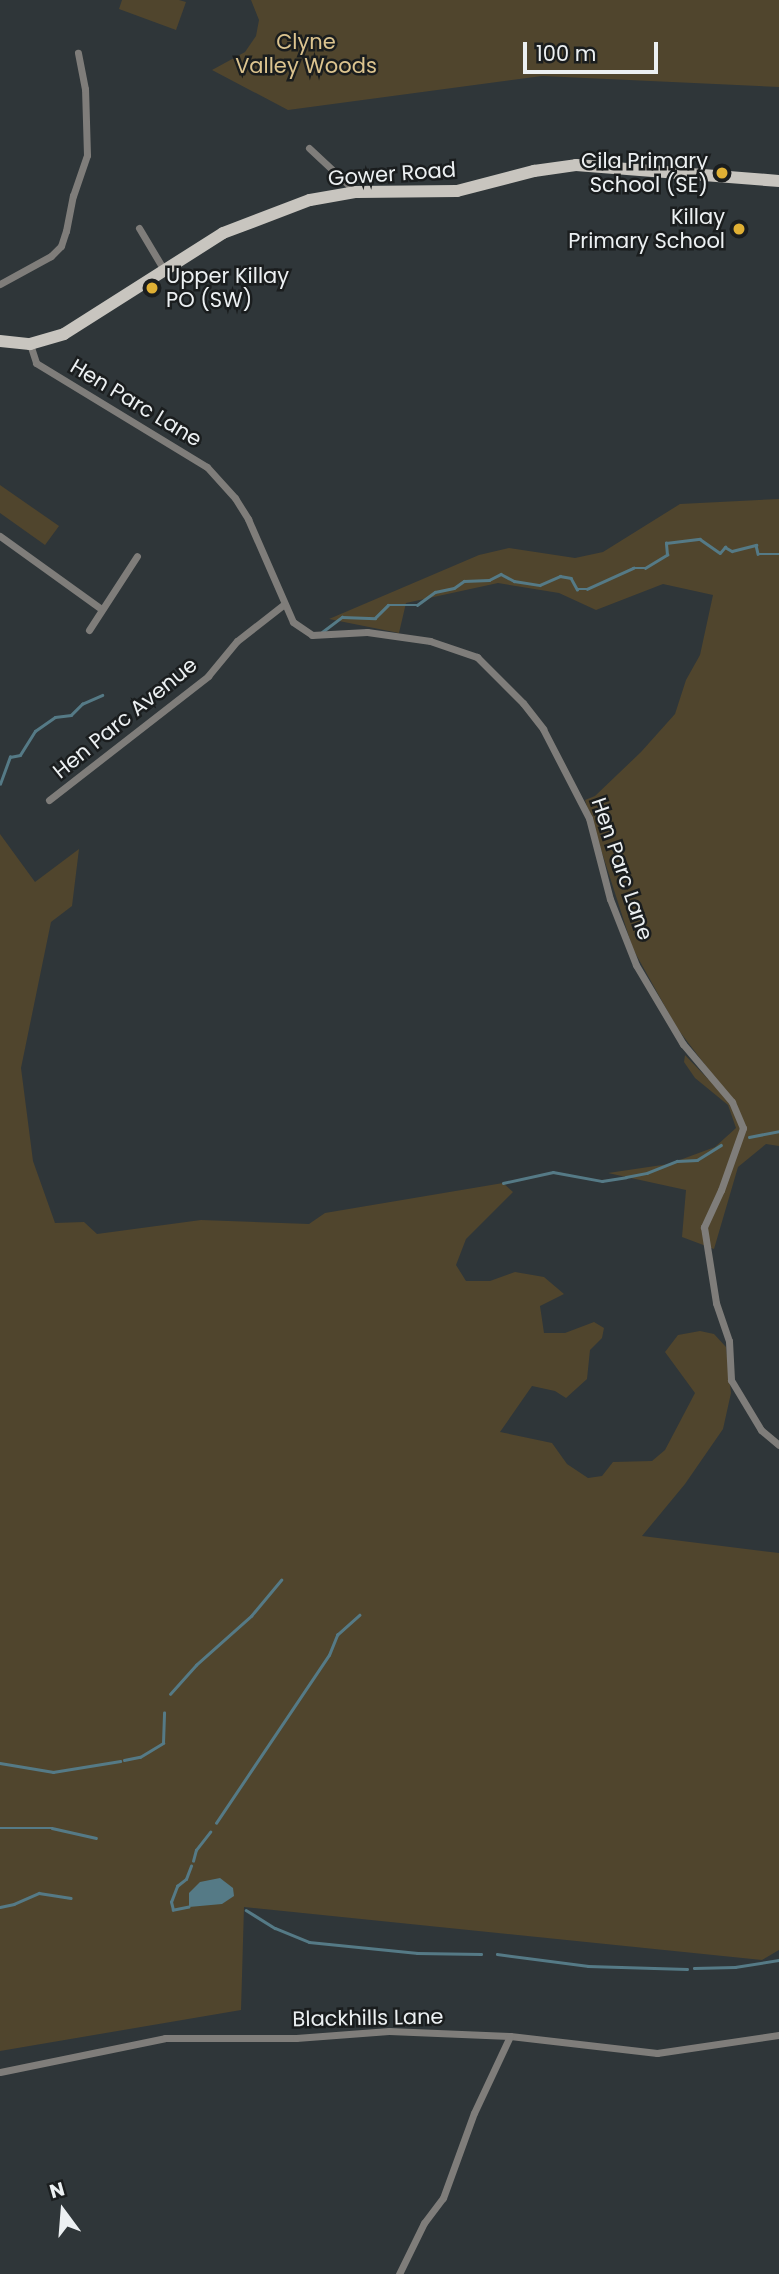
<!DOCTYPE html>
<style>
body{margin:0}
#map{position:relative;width:779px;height:2274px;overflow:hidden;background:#2f3639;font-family:Poppins,sans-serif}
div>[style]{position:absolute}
.green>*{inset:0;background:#50452d}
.water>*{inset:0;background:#557a86}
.stream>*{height:2.5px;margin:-1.25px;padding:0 1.25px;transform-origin:1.25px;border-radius:1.25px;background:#557a86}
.minor>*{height:7px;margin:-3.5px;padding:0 3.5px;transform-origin:3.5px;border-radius:3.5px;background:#7f7d7a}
.primary>*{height:12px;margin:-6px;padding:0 6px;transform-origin:6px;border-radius:6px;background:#c8c5bf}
.dots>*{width:19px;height:19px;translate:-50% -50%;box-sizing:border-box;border:4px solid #1a1d1e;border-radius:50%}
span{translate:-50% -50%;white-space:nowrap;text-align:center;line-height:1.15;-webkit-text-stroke:5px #1a1d1e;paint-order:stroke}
.park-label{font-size:21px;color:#dcc48f}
.poi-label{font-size:21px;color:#ecf0f2}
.right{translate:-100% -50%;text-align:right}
.left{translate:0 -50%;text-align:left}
.street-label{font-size:21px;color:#ecf0f2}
.north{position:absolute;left:28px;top:2176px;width:70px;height:70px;-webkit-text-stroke:5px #1a1d1e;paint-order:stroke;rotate:344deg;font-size:19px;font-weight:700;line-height:28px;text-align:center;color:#ecf0f2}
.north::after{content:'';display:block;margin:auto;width:24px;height:32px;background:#ecf0f2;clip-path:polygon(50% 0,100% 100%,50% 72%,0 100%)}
.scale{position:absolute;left:523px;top:42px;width:135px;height:32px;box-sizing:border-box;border:4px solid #ecf0f2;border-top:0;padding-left:9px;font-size:21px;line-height:24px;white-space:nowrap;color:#ecf0f2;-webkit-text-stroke:5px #1a1d1e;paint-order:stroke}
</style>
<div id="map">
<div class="green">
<div style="clip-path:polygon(122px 0,179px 0,186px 2px,176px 30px,119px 9px)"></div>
<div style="clip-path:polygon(251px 0,779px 0,779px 87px,542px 76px,288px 110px,212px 70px,245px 52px,256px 36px,259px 20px)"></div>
<div style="clip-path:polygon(0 485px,59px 526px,45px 545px,0 513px)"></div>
<div style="clip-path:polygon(779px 499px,779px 1146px,766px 1144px,738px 1167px,714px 1249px,682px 1237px,686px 1190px,608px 1173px,669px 1164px,715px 1147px,736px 1128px,728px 1105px,695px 1078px,684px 1062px,685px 1055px,708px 1079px,715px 1078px,677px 1028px,633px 949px,585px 800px,595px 796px,641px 752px,675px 714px,686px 680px,700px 655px,713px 595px,663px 584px,596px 610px,559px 593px,498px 583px,406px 603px,399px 633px,329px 619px,479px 555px,509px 548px,575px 558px,603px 552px,680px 504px)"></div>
<div style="clip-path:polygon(0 834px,35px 882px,79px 849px,72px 906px,51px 922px,21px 1068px,33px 1161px,55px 1223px,84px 1222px,97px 1234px,201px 1220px,309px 1224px,325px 1213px,503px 1183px,513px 1192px,466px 1239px,456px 1265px,466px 1281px,490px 1281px,515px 1272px,544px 1277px,564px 1294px,540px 1306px,544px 1333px,565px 1333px,594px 1322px,604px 1328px,602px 1338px,590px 1350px,587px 1379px,566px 1398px,555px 1391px,532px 1386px,500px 1432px,552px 1443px,567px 1464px,588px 1478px,602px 1476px,613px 1462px,652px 1461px,665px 1450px,695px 1393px,665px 1352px,678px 1335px,700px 1331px,714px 1334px,726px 1347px,731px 1393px,723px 1429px,685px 1484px,642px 1536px,779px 1553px,779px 1950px,762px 1960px,244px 1907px,241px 2010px,0 2051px)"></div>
</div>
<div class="water">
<div style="clip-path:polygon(220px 1878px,233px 1888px,234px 1896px,222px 1904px,189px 1907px,189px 1893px,200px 1882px)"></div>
</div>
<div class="stream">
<div style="left:322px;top:632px;width:25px;rotate:-37deg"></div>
<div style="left:342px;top:617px;width:33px;rotate:2deg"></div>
<div style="left:375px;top:618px;width:18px;rotate:-45deg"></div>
<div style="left:388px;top:605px;width:29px"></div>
<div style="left:417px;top:605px;width:22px;rotate:-36deg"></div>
<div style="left:435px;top:592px;width:19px;rotate:-12deg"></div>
<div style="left:454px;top:588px;width:12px;rotate:-35deg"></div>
<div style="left:464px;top:581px;width:25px;rotate:-2deg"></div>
<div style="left:489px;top:580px;width:13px;rotate:-27deg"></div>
<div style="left:501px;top:574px;width:15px;rotate:28deg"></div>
<div style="left:514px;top:581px;width:26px;rotate:9deg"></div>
<div style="left:540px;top:585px;width:22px;rotate:-24deg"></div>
<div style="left:560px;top:576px;width:11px;rotate:10deg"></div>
<div style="left:571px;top:578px;width:13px;rotate:61deg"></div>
<div style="left:577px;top:589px;width:10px"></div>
<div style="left:587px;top:589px;width:51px;rotate:-24.5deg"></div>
<div style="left:633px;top:568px;width:12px"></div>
<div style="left:645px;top:568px;width:26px;rotate:-31deg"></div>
<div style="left:667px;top:555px;width:12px;rotate:-95deg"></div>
<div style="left:666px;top:543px;width:34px;rotate:-7deg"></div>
<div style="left:700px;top:539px;width:24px;rotate:35deg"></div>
<div style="left:720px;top:553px;width:8px;rotate:-50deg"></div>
<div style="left:725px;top:547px;width:8px;rotate:30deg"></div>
<div style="left:732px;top:551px;width:25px;rotate:-14deg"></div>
<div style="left:756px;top:545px;width:9px;rotate:77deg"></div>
<div style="left:758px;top:554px;width:21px"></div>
<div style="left:0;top:784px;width:29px;rotate:-70deg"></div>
<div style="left:10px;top:757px;width:10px;rotate:-11deg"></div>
<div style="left:20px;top:755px;width:28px;rotate:-58deg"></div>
<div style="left:35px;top:731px;width:24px;rotate:-35deg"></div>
<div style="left:55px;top:717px;width:16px;rotate:-7deg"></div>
<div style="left:71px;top:715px;width:16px;rotate:-45deg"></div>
<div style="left:82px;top:704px;width:22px;rotate:-24deg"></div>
<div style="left:749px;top:1137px;width:31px;rotate:-11deg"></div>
<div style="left:503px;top:1183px;width:51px;rotate:-12.4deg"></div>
<div style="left:553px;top:1172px;width:50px;rotate:10.4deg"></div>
<div style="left:602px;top:1181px;width:24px;rotate:-9deg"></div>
<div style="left:626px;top:1177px;width:21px;rotate:-11deg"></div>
<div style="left:647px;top:1173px;width:32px;rotate:-22deg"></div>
<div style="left:677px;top:1161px;width:20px;rotate:-3deg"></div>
<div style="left:697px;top:1160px;width:28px;rotate:-32deg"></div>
<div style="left:170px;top:1694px;width:39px;rotate:-48deg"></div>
<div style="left:196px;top:1665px;width:74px;rotate:-41.7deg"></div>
<div style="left:251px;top:1616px;width:47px;rotate:-50.2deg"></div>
<div style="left:124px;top:1760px;width:16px;rotate:-11deg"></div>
<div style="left:140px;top:1757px;width:27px;rotate:-31deg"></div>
<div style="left:163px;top:1743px;width:30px;rotate:-88deg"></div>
<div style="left:0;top:1763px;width:54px;rotate:9.6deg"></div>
<div style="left:53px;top:1772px;width:68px;rotate:-9.3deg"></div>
<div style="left:216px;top:1823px;width:202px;rotate:-56.1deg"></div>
<div style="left:329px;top:1655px;width:22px;rotate:-68deg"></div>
<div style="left:337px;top:1635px;width:30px;rotate:-42deg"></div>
<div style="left:0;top:1828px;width:52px"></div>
<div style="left:52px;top:1828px;width:45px;rotate:12.8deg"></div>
<div style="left:193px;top:1861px;width:11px;rotate:-75deg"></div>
<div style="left:196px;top:1850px;width:23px;rotate:-52deg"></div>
<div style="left:0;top:1907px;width:14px;rotate:-12deg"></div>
<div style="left:14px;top:1904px;width:27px;rotate:-24deg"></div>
<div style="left:39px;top:1893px;width:32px;rotate:9deg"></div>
<div style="left:189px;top:1907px;width:16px;rotate:169deg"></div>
<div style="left:173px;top:1910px;width:8px;rotate:-104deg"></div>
<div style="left:171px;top:1902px;width:17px;rotate:-69deg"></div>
<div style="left:177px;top:1886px;width:11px;rotate:-38deg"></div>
<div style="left:186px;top:1879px;width:14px;rotate:-69deg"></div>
<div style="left:246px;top:1910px;width:34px;rotate:32deg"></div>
<div style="left:275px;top:1928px;width:37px;rotate:22deg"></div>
<div style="left:309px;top:1942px;width:109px;rotate:5.8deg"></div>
<div style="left:417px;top:1953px;width:64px;rotate:0.9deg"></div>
<div style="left:497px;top:1954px;width:92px;rotate:7.5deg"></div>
<div style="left:588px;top:1966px;width:99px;rotate:1.7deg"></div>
<div style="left:694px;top:1968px;width:41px;rotate:-1.4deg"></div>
<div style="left:735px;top:1967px;width:45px;rotate:-9deg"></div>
</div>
<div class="minor">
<div style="left:309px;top:148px;width:63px;rotate:43.1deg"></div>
<div style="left:139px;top:228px;width:49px;rotate:59.2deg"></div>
<div style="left:0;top:284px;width:58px;rotate:-28.8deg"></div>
<div style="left:51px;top:256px;width:14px;rotate:-45deg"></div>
<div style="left:61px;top:246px;width:16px;rotate:-72deg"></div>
<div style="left:66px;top:231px;width:36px;rotate:-79deg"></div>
<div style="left:73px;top:196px;width:43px;rotate:-71.1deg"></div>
<div style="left:87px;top:155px;width:66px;rotate:-91.7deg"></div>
<div style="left:85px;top:89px;width:37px;rotate:-101deg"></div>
<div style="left:30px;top:344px;width:20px;rotate:72deg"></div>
<div style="left:36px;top:363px;width:200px;rotate:31.3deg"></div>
<div style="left:207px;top:467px;width:42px;rotate:47.9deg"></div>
<div style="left:235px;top:498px;width:25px;rotate:58deg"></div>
<div style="left:248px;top:519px;width:112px;rotate:66.4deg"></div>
<div style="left:293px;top:622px;width:23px;rotate:34deg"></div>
<div style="left:312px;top:635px;width:55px;rotate:-3.1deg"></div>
<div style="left:367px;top:632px;width:64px;rotate:8.1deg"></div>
<div style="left:430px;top:641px;width:50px;rotate:18.8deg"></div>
<div style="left:477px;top:657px;width:65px;rotate:45deg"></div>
<div style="left:523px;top:703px;width:33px;rotate:52deg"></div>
<div style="left:543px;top:729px;width:100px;rotate:62.7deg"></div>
<div style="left:589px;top:818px;width:84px;rotate:75.5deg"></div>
<div style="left:610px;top:899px;width:71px;rotate:68.5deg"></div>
<div style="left:636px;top:965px;width:92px;rotate:59.3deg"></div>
<div style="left:683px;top:1044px;width:76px;rotate:49.8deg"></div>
<div style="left:732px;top:1102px;width:28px;rotate:67deg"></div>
<div style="left:743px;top:1128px;width:66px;rotate:109.5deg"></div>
<div style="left:721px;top:1190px;width:41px;rotate:114.7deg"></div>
<div style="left:704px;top:1227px;width:77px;rotate:81deg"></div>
<div style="left:716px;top:1303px;width:40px;rotate:71.1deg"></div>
<div style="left:729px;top:1341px;width:39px;rotate:87deg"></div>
<div style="left:731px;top:1380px;width:58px;rotate:59deg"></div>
<div style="left:761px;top:1430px;width:23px;rotate:40deg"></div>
<div style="left:0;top:536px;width:123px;rotate:35.8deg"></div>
<div style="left:89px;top:630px;width:88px;rotate:-57deg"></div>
<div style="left:49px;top:800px;width:202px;rotate:-37.9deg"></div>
<div style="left:208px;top:676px;width:45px;rotate:-50.4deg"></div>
<div style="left:237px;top:641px;width:58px;rotate:-38deg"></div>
<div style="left:0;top:2072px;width:168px;rotate:-11.6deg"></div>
<div style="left:165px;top:2038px;width:131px"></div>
<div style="left:296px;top:2038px;width:93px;rotate:-4.3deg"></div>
<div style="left:389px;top:2031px;width:121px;rotate:2.4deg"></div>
<div style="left:510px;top:2036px;width:148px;rotate:6.6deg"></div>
<div style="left:657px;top:2053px;width:123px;rotate:-8.4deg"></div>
<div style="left:399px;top:2274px;width:57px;rotate:-63.9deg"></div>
<div style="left:424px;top:2223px;width:31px;rotate:-53deg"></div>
<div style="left:443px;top:2198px;width:90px;rotate:-70deg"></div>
<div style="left:474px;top:2113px;width:85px;rotate:-64.9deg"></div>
</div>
<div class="primary">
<div style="left:0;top:341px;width:30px;rotate:6deg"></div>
<div style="left:30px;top:344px;width:35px;rotate:-16deg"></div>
<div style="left:64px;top:334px;width:188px;rotate:-32.4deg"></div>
<div style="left:223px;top:233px;width:93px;rotate:-20.8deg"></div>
<div style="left:310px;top:200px;width:47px;rotate:-9.9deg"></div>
<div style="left:356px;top:192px;width:101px;rotate:-0.6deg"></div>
<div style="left:457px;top:191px;width:80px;rotate:-14.6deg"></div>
<div style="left:534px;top:171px;width:42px;rotate:-8.1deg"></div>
<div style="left:576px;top:165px;width:204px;rotate:4.5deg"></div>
</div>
<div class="dots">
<div style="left:722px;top:173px;background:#e0b034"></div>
<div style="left:739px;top:229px;background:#e0b034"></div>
<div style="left:152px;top:288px;background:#e0b034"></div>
</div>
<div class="park-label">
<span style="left:306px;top:54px">Clyne<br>Valley Woods</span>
</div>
<div class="poi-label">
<span class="right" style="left:708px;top:173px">Cila Primary<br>School (SE)</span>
<span class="right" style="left:725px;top:229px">Killay<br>Primary School</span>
<span class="left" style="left:166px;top:288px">Upper Killay<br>PO (SW)</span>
</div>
<div class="street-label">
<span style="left:392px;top:174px;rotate:-4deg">Gower Road</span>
<span style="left:136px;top:403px;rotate:31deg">Hen Parc Lane</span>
<span style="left:125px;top:718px;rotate:-39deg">Hen Parc Avenue</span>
<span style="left:622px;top:869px;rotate:71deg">Hen Parc Lane</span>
<span style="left:368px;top:2018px;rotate:-1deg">Blackhills Lane</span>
</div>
<div class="north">N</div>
<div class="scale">100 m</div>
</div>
